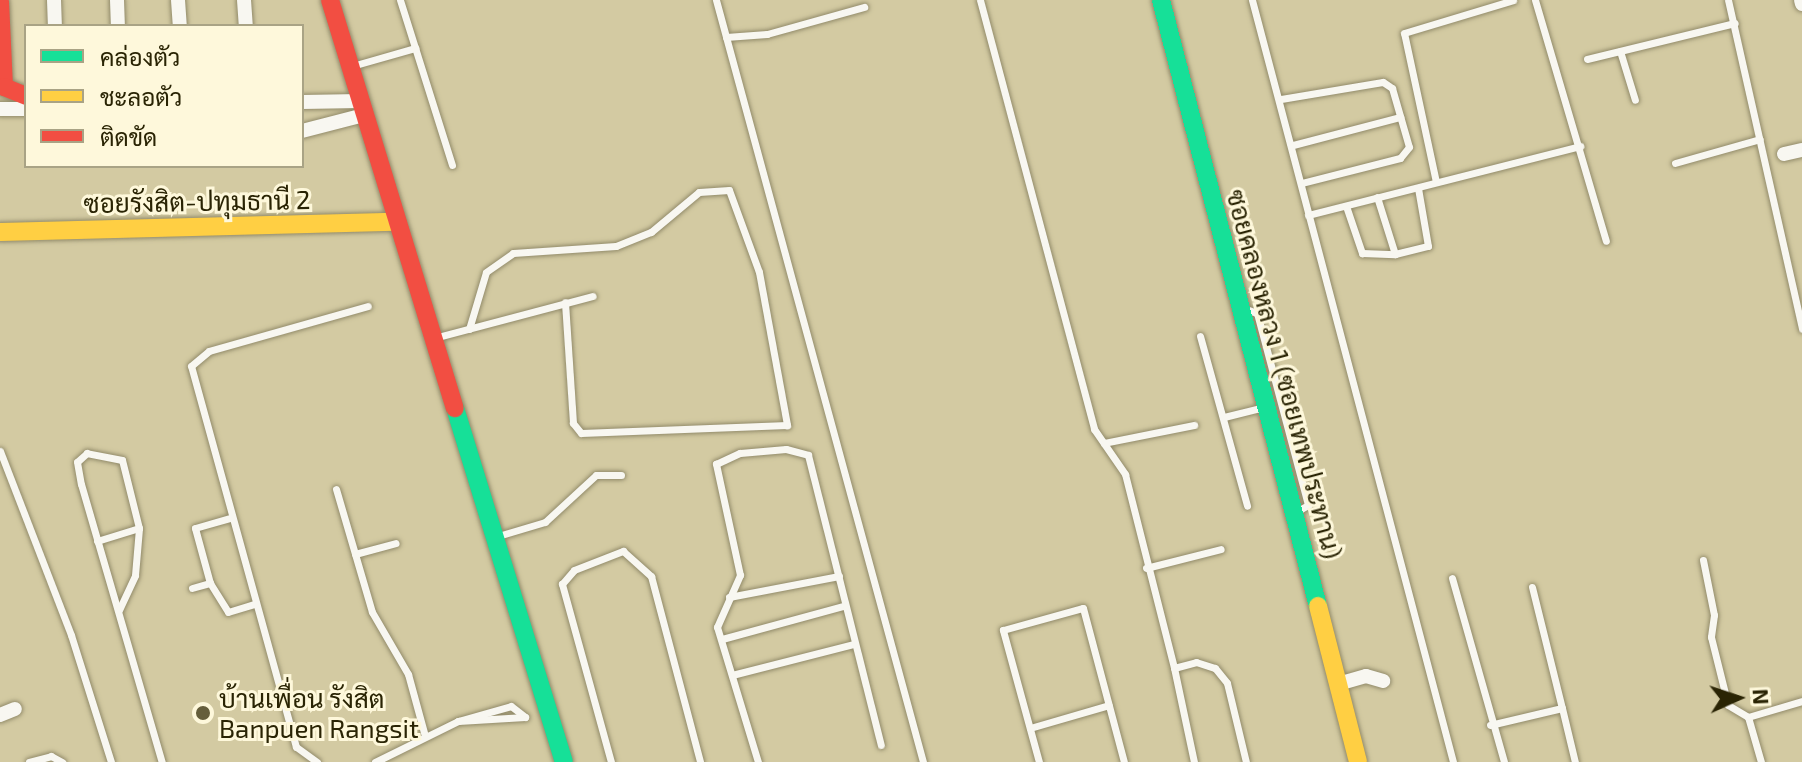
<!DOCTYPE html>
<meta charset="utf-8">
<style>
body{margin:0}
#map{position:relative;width:1802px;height:762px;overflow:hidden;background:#d3caa2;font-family:"Exo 2",Sarabun,sans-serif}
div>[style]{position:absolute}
.roads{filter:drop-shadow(0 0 2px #928b6a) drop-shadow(0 0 2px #928b6a)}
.lane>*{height:7px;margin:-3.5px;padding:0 3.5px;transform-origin:3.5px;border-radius:3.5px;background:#f8f7f1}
.street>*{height:14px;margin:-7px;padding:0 7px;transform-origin:7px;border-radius:7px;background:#f8f7f1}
.fast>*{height:18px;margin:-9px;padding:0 9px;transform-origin:9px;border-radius:9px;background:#16e098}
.slow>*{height:18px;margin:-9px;padding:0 9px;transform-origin:9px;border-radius:9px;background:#ffcf43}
.jam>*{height:18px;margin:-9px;padding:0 9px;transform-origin:9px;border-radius:9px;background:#f24e42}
.dots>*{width:22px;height:22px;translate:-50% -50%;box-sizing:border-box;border:4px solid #fef8db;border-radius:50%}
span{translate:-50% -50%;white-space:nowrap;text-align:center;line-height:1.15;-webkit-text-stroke:6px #fef8db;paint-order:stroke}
.street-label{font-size:26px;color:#2a2404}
.poi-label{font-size:26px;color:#2a2404}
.left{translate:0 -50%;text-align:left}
.legend{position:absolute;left:24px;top:24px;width:280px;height:144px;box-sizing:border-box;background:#fef8db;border:2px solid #a9a385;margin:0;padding:10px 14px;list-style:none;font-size:24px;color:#2a2404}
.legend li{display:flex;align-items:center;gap:16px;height:40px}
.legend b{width:40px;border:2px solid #a9a385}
.north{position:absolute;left:1698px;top:658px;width:80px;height:80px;-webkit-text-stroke:6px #fef8db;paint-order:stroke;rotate:87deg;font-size:22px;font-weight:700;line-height:32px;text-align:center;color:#2a2404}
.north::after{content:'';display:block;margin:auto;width:28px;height:36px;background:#2a2404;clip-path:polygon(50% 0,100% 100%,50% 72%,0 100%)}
</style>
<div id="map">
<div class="roads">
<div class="lane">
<div style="left:400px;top:0;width:173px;rotate:72.5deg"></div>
<div style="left:716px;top:0;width:790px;rotate:74.8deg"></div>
<div style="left:980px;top:0;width:444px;rotate:75.1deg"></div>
<div style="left:1094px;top:429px;width:55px;rotate:55.4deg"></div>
<div style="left:1125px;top:474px;width:200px;rotate:75.8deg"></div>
<div style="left:1252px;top:0;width:788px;rotate:75.22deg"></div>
<div style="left:1535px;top:0;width:251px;rotate:73.6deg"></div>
<div style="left:1728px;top:0;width:337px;rotate:77.3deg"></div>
<div style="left:726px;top:37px;width:41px;rotate:-4.2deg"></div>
<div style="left:767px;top:34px;width:101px;rotate:-15.6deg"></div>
<div style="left:1620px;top:51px;width:51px;rotate:73deg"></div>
<div style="left:1587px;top:59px;width:152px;rotate:-13.7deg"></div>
<div style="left:352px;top:66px;width:66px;rotate:-15.9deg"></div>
<div style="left:1281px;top:99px;width:103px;rotate:-9.5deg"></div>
<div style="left:1383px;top:82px;width:11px;rotate:34deg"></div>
<div style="left:1392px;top:88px;width:61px;rotate:73.9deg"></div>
<div style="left:1409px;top:147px;width:14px;rotate:129deg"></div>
<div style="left:1400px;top:158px;width:101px;rotate:165.7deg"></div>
<div style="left:1293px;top:145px;width:111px;rotate:-14.7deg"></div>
<div style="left:1675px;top:163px;width:88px;rotate:-15.8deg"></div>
<div style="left:1436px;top:182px;width:152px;rotate:-102.1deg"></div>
<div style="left:1404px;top:33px;width:114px;rotate:-16.8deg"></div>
<div style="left:1377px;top:197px;width:60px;rotate:72.5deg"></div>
<div style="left:1395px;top:254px;width:34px;rotate:-14deg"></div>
<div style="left:1428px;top:246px;width:59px;rotate:-99.8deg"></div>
<div style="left:1346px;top:206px;width:50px;rotate:71.2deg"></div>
<div style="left:1362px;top:253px;width:33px;rotate:2deg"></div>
<div style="left:1308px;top:215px;width:281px;rotate:-14.2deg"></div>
<div style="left:1243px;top:308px;width:15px;rotate:20deg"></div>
<div style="left:1257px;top:313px;width:199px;rotate:75.1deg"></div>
<div style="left:1308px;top:505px;width:14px;rotate:150deg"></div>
<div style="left:469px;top:329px;width:59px;rotate:-73.4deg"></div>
<div style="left:486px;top:272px;width:33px;rotate:-35deg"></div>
<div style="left:513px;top:253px;width:103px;rotate:-3.9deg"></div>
<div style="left:616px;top:246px;width:38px;rotate:-22deg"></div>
<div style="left:651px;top:232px;width:62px;rotate:-39.8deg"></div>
<div style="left:699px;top:192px;width:30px;rotate:-4deg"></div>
<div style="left:729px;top:190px;width:87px;rotate:69.9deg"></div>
<div style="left:759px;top:272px;width:156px;rotate:79.6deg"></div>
<div style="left:787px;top:425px;width:206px;rotate:177.8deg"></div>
<div style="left:581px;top:433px;width:13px;rotate:-129deg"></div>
<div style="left:573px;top:423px;width:121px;rotate:-93.8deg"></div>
<div style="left:1200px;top:336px;width:176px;rotate:74.5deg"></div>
<div style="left:434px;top:338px;width:164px;rotate:-14.8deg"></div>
<div style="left:1224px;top:417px;width:41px;rotate:-14deg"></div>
<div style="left:1104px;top:443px;width:92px;rotate:-11.3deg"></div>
<div style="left:0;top:451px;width:197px;rotate:68.9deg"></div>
<div style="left:71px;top:635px;width:133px;rotate:72.5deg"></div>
<div style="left:336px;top:489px;width:128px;rotate:73.7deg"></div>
<div style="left:372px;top:612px;width:72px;rotate:59.9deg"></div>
<div style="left:408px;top:674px;width:64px;rotate:74.7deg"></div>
<div style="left:498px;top:536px;width:49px;rotate:-16.6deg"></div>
<div style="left:545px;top:522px;width:69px;rotate:-42.7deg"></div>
<div style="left:596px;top:475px;width:25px"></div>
<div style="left:97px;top:541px;width:44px;rotate:-17.2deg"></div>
<div style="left:355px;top:554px;width:42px;rotate:-15deg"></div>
<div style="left:1703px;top:560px;width:56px;rotate:78.7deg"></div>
<div style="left:1714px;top:615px;width:22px;rotate:98deg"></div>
<div style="left:1711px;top:637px;width:70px;rotate:76deg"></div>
<div style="left:1728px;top:705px;width:23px;rotate:31deg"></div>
<div style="left:1146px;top:568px;width:77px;rotate:-14.2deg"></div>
<div style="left:1452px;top:578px;width:191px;rotate:74.2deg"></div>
<div style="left:210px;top:583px;width:57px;rotate:-105.3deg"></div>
<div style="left:195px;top:528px;width:35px;rotate:-16deg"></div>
<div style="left:1532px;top:587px;width:125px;rotate:76.1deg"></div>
<div style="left:192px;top:588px;width:19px;rotate:-16deg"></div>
<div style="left:210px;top:583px;width:34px;rotate:58deg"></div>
<div style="left:228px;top:612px;width:27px;rotate:-17deg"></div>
<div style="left:729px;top:597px;width:112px;rotate:-10.8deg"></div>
<div style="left:119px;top:610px;width:38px;rotate:-65deg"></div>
<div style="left:135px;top:575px;width:47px;rotate:-85.1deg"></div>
<div style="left:139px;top:528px;width:70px;rotate:-104deg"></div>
<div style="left:122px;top:460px;width:36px;rotate:-169deg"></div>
<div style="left:87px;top:453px;width:13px;rotate:138deg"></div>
<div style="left:77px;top:462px;width:22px;rotate:80deg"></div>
<div style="left:81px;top:484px;width:290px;rotate:73.8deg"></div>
<div style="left:722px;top:639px;width:125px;rotate:-15.3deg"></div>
<div style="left:732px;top:675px;width:126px;rotate:-14.3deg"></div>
<div style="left:1490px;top:725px;width:74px;rotate:-13.3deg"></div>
<div style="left:1562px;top:708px;width:56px;rotate:76.5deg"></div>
<div style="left:1030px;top:728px;width:82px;rotate:-16.2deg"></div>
<div style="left:29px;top:762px;width:23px;rotate:-15deg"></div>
<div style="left:51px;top:756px;width:13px;rotate:29deg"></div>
<div style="left:317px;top:762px;width:26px;rotate:-144deg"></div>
<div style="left:296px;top:747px;width:395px;rotate:-105.4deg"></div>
<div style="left:191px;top:366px;width:23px;rotate:-40deg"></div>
<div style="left:209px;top:351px;width:165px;rotate:-15.8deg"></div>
<div style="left:375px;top:762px;width:93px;rotate:-26.3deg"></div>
<div style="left:458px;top:721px;width:55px;rotate:-15.8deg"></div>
<div style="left:511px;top:706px;width:18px;rotate:38deg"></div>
<div style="left:525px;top:717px;width:67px;rotate:176.6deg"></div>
<div style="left:611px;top:762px;width:185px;rotate:-105.4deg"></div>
<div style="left:562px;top:584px;width:18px;rotate:-49deg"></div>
<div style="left:574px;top:570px;width:53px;rotate:-21.2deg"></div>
<div style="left:623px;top:551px;width:38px;rotate:42deg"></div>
<div style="left:651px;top:576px;width:192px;rotate:75.2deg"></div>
<div style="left:758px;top:762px;width:141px;rotate:-106.9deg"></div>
<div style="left:717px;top:627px;width:57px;rotate:-66.1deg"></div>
<div style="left:740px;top:575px;width:114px;rotate:-102.2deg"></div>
<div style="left:716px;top:464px;width:26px;rotate:-25deg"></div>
<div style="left:740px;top:453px;width:46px;rotate:-5deg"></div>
<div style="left:786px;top:449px;width:23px;rotate:15deg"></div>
<div style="left:808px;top:455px;width:299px;rotate:75.9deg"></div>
<div style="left:1039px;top:762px;width:137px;rotate:-105.3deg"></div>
<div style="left:1003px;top:630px;width:83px;rotate:-15.4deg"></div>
<div style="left:1083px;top:608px;width:159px;rotate:75.1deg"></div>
<div style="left:1194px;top:762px;width:96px;rotate:-102deg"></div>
<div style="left:1174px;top:668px;width:23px;rotate:-15deg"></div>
<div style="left:1196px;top:662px;width:20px;rotate:18deg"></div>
<div style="left:1215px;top:668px;width:19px;rotate:51deg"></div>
<div style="left:1227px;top:683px;width:81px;rotate:76.5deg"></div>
<div style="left:1761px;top:762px;width:47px;rotate:-106.1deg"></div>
<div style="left:1748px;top:717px;width:56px;rotate:-16.5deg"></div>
</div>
<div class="street">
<div style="left:54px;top:0;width:26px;rotate:88deg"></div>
<div style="left:117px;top:0;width:26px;rotate:88deg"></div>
<div style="left:178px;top:0;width:26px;rotate:86deg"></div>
<div style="left:244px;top:0;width:26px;rotate:86deg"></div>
<div style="left:1801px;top:0;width:4px;rotate:76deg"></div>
<div style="left:302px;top:102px;width:58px;rotate:-1deg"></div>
<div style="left:0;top:109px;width:26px"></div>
<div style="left:302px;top:131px;width:64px;rotate:-14.5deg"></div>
<div style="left:1784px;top:154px;width:18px;rotate:-13deg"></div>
<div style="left:1338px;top:684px;width:29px;rotate:-16deg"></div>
<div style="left:1366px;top:676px;width:18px;rotate:16deg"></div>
<div style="left:0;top:715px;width:16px;rotate:-22deg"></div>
</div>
<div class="fast">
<div style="left:1161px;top:0;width:626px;rotate:75.48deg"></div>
<div style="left:455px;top:408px;width:370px;rotate:72.9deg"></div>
</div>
<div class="slow">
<div style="left:0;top:232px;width:395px;rotate:-1.5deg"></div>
<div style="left:1318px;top:606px;width:161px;rotate:75.6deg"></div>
</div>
<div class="jam">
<div style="left:330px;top:0;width:427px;rotate:73deg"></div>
<div style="left:0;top:2px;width:85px;rotate:87.3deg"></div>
<div style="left:4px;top:87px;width:24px;rotate:22deg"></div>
</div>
</div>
<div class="dots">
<div style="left:203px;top:713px;background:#655e3b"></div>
</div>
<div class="street-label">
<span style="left:197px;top:201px;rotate:-1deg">ซอยรังสิต-ปทุมธานี 2</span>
<span style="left:1285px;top:374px;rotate:75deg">ซอยคลองหลวง 1 (ซอยเทพประทาน)</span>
</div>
<div class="poi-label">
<span class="left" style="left:219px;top:713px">บ้านเพื่อน รังสิต<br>Banpuen Rangsit</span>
</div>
<ul class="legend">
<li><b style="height:10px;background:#16e098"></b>คล่องตัว</li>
<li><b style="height:10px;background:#ffcf43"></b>ชะลอตัว</li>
<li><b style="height:10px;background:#f24e42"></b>ติดขัด</li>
</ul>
<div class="north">N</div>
</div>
